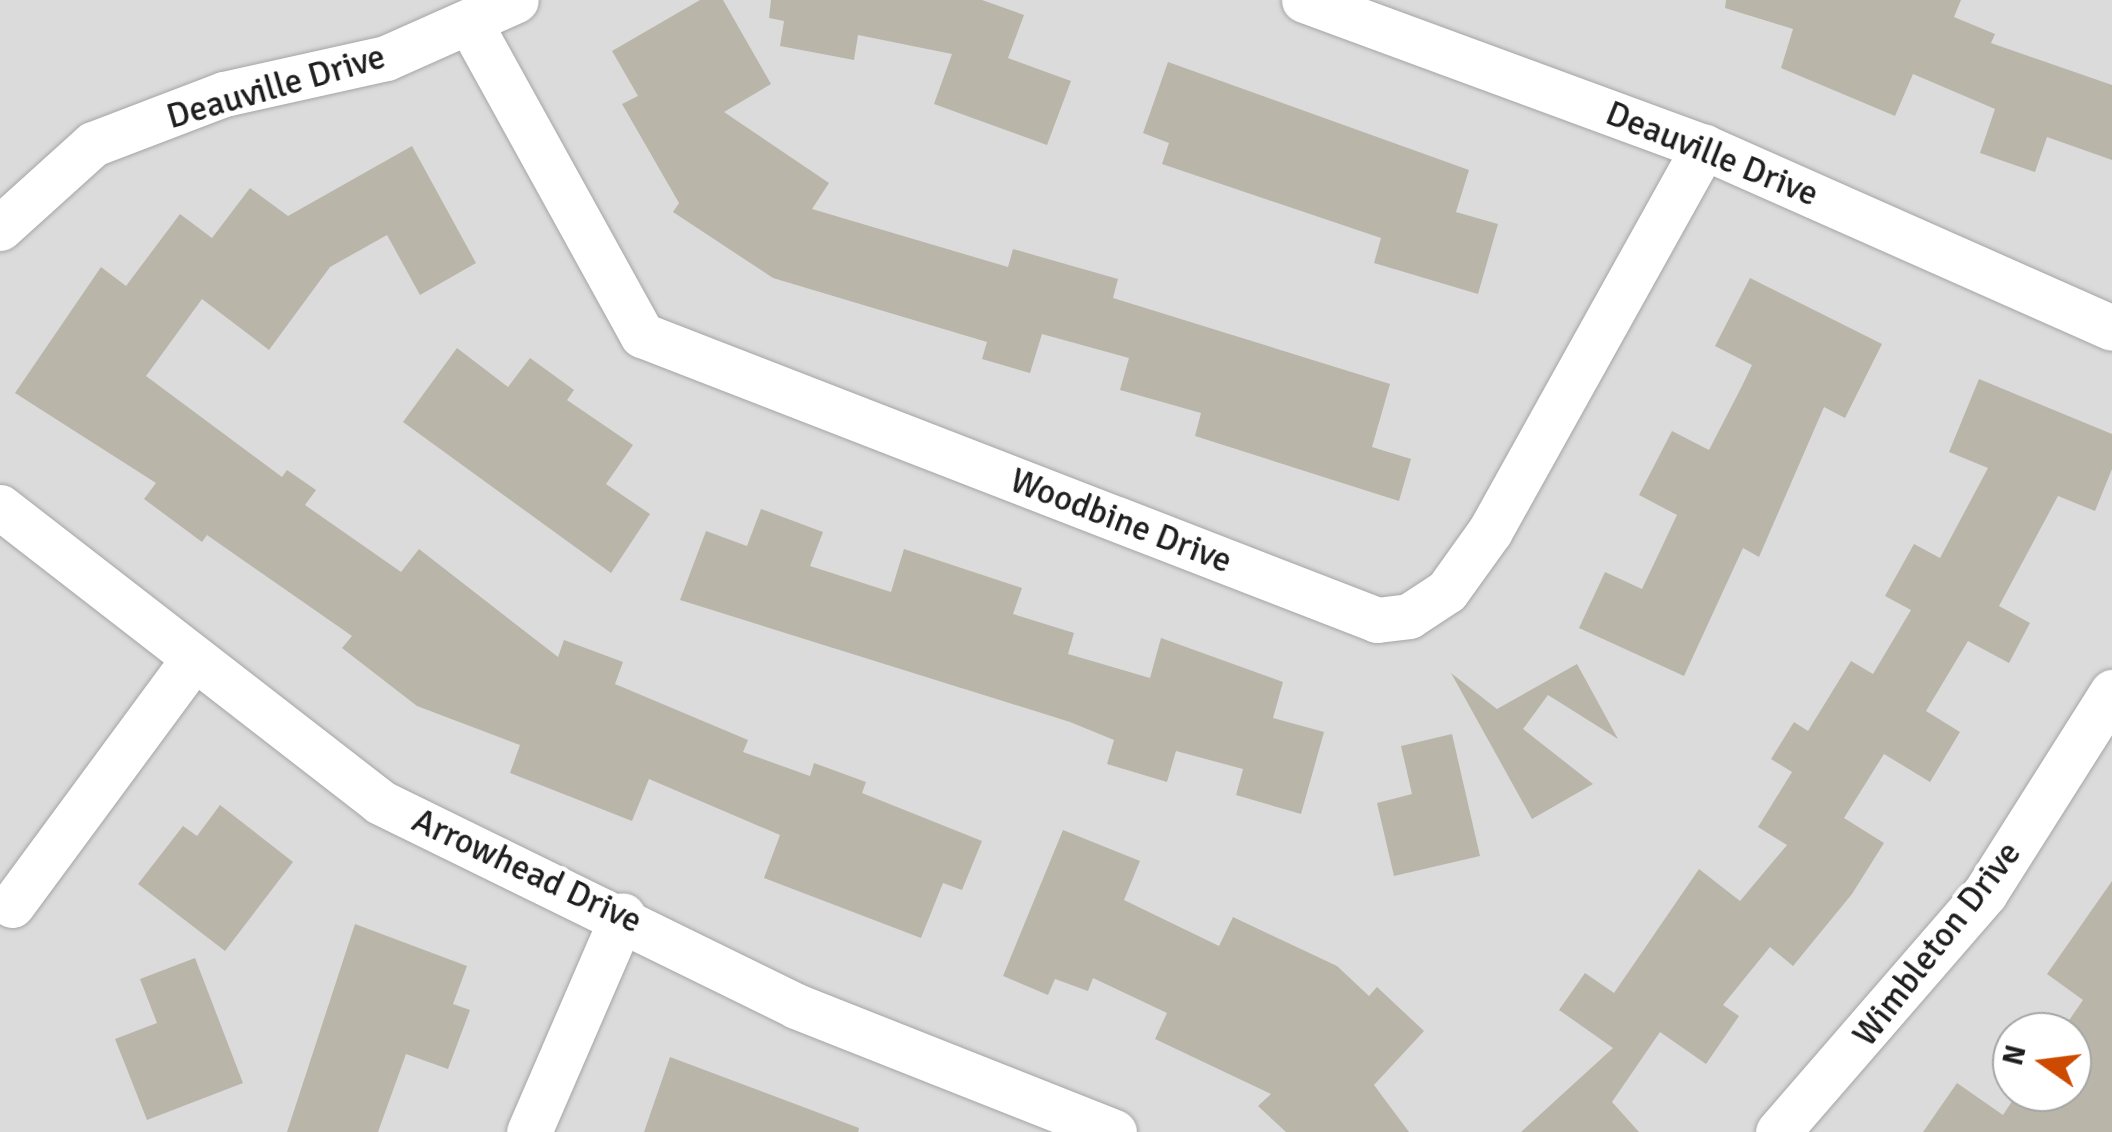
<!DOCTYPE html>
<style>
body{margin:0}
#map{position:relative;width:2112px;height:1132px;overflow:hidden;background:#efefe3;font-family:Signika,sans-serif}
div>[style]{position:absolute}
.residential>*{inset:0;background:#dcdbdb}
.building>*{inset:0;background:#b9b5a9}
.roads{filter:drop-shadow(0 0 2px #a5a5a5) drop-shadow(0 0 2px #a5a5a5)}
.street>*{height:45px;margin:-22.5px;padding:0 22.5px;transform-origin:22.5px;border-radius:22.5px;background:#fff}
span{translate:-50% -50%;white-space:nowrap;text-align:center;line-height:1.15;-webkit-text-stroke:9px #fff;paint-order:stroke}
.street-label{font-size:35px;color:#1e1e1e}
.north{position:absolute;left:1992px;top:1012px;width:100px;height:100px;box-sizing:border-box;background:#fff;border:2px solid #a5a5a5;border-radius:50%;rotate:284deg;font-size:28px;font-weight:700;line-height:40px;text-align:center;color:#1e1e1e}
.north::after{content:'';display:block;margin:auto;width:35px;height:45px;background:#cc4b00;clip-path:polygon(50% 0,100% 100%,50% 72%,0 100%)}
</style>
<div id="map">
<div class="residential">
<div style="clip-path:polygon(evenodd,0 0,2112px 0,2112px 1132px,0 1132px,0 0,2012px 1032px,2072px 1032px,2072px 1092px,2012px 1092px,2012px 1032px)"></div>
</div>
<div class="building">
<div style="clip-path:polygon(700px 0,723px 0,771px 84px,724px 112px,829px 183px,812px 209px,1008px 267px,1013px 249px,1118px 279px,1113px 298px,1390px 384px,1372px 447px,1411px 459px,1399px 501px,1195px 436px,1201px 413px,1120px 390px,1129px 358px,1042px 334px,1030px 373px,982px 359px,987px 342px,773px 278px,673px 212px,679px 203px,622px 104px,638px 96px,612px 51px)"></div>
<div style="clip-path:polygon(771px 0,982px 0,1024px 15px,1008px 58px,1071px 81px,1047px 145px,934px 104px,952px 54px,858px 35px,854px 60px,780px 46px,784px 21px,769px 18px)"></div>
<div style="clip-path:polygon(1726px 0,1961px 0,1954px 17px,1995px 34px,1991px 43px,2112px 85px,2112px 160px,2047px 137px,2035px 172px,1980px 153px,1995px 109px,1913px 74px,1895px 116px,1781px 68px,1793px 29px,1725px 8px)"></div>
<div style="clip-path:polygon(1168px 62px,1469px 170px,1456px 212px,1498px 224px,1478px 294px,1374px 263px,1381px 238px,1162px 164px,1169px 143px,1143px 133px)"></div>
<div style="clip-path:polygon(412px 146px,476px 263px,420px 295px,387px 235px,330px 267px,269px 350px,202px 299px,146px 376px,282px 477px,287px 470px,316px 490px,305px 505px,401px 572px,419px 549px,558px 657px,564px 640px,623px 662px,615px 684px,748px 740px,743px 752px,810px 776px,814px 763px,866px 782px,862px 793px,982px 841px,962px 890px,943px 883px,921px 938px,764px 878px,780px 835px,649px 779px,632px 821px,510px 773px,520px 745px,417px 706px,342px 648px,352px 636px,207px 535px,202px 542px,144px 499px,156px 483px,15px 393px,101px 267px,126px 286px,180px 214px,212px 238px,250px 188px,288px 216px)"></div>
<div style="clip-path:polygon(1750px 278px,1882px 344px,1845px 418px,1824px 407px,1759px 557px,1743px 548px,1684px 676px,1579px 628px,1605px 572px,1642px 589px,1677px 515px,1639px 495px,1672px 431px,1709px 450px,1742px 386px,1752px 365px,1715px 346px)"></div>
<div style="clip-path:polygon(457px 348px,508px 387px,530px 358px,574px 390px,567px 400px,633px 445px,606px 484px,650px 514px,611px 573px,403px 422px)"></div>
<div style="clip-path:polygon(1979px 379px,2112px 434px,2112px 469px,2095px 511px,2058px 496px,1999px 606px,2030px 623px,2009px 663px,1968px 641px,1926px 711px,1960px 732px,1930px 782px,1884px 754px,1844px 818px,1884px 843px,1852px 894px,1793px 966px,1770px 947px,1723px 1005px,1739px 1016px,1706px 1064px,1660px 1032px,1612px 1102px,1639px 1132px,1521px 1132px,1613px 1048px,1559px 1010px,1585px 973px,1614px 993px,1699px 869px,1740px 901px,1787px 845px,1758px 827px,1792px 772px,1771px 759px,1794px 722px,1808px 731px,1851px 661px,1873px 674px,1911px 610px,1885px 596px,1914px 544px,1940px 558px,1988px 468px,1949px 452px)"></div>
<div style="clip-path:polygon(761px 509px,823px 532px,810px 566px,891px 592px,904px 549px,1022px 588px,1013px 614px,1074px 633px,1068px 654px,1150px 678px,1161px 638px,1283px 682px,1273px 718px,1324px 732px,1301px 814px,1236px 795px,1243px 769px,1176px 751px,1167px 782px,1107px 764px,1114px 740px,1070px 722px,680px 600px,706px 531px,747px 546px)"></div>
<div style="clip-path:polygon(1577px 664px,1618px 739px,1548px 695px,1523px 729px,1593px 784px,1532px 819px,1451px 673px,1497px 709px)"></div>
<div style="clip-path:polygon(1452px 734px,1480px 856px,1394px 876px,1377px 803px,1412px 794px,1401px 746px)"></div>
<div style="clip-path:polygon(220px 805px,293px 862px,225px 951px,138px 884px,183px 826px,197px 836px)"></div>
<div style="clip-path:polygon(1063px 830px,1140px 861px,1124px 900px,1219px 946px,1233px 917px,1337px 966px,1369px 996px,1377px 987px,1424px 1031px,1374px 1085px,1409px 1132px,1286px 1132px,1258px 1106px,1271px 1094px,1155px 1039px,1167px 1013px,1093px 978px,1088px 991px,1055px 979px,1048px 995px,1003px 976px)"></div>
<div style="clip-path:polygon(2112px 881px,2112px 1132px,1923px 1132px,1957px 1083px,2003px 1115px,2018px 1092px,2072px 1092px,2072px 1032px,2061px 1032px,2083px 1000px,2047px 974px)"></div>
<div style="clip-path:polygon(355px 924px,467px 966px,453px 1004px,470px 1010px,448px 1069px,406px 1054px,378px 1132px,287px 1132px)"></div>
<div style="clip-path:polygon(195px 958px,243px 1083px,147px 1120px,115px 1039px,157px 1023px,140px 979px)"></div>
<div style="clip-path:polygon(670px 1057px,859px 1128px,858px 1132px,644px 1132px)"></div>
</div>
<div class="roads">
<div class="street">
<div style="left:1304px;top:0;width:426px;rotate:20.2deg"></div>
<div style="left:1704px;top:147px;width:446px;rotate:23.9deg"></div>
<div style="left:472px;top:27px;width:352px;rotate:61.1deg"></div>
<div style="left:642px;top:335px;width:788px;rotate:21.19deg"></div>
<div style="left:1377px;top:620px;width:32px;rotate:-7deg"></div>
<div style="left:1409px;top:616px;width:45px;rotate:-33.3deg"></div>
<div style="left:1447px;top:591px;width:74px;rotate:-54.4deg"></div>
<div style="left:1490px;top:531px;width:440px;rotate:-60.9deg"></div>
<div style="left:0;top:228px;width:125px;rotate:-42.1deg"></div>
<div style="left:93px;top:144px;width:140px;rotate:-20.9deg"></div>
<div style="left:224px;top:94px;width:166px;rotate:-12.5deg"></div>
<div style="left:386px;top:58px;width:142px;rotate:-24deg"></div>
<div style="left:0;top:507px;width:481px;rotate:37.8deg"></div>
<div style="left:380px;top:802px;width:463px;rotate:26.1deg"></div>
<div style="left:796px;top:1006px;width:342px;rotate:21.6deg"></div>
<div style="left:12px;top:905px;width:302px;rotate:-53.6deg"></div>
<div style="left:529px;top:1132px;width:236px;rotate:-66.6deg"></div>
<div style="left:1778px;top:1132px;width:316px;rotate:-49.1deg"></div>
<div style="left:1985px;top:893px;width:238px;rotate:-57.7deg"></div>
</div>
</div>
<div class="street-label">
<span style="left:276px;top:87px;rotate:-16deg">Deauville Drive</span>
<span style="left:1712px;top:154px;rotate:22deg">Deauville Drive</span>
<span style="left:1121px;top:521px;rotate:21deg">Woodbine Drive</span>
<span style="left:527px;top:871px;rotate:25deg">Arrowhead Drive</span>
<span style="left:1937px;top:944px;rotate:-52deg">Wimbleton Drive</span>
</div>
<div class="north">N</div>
</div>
